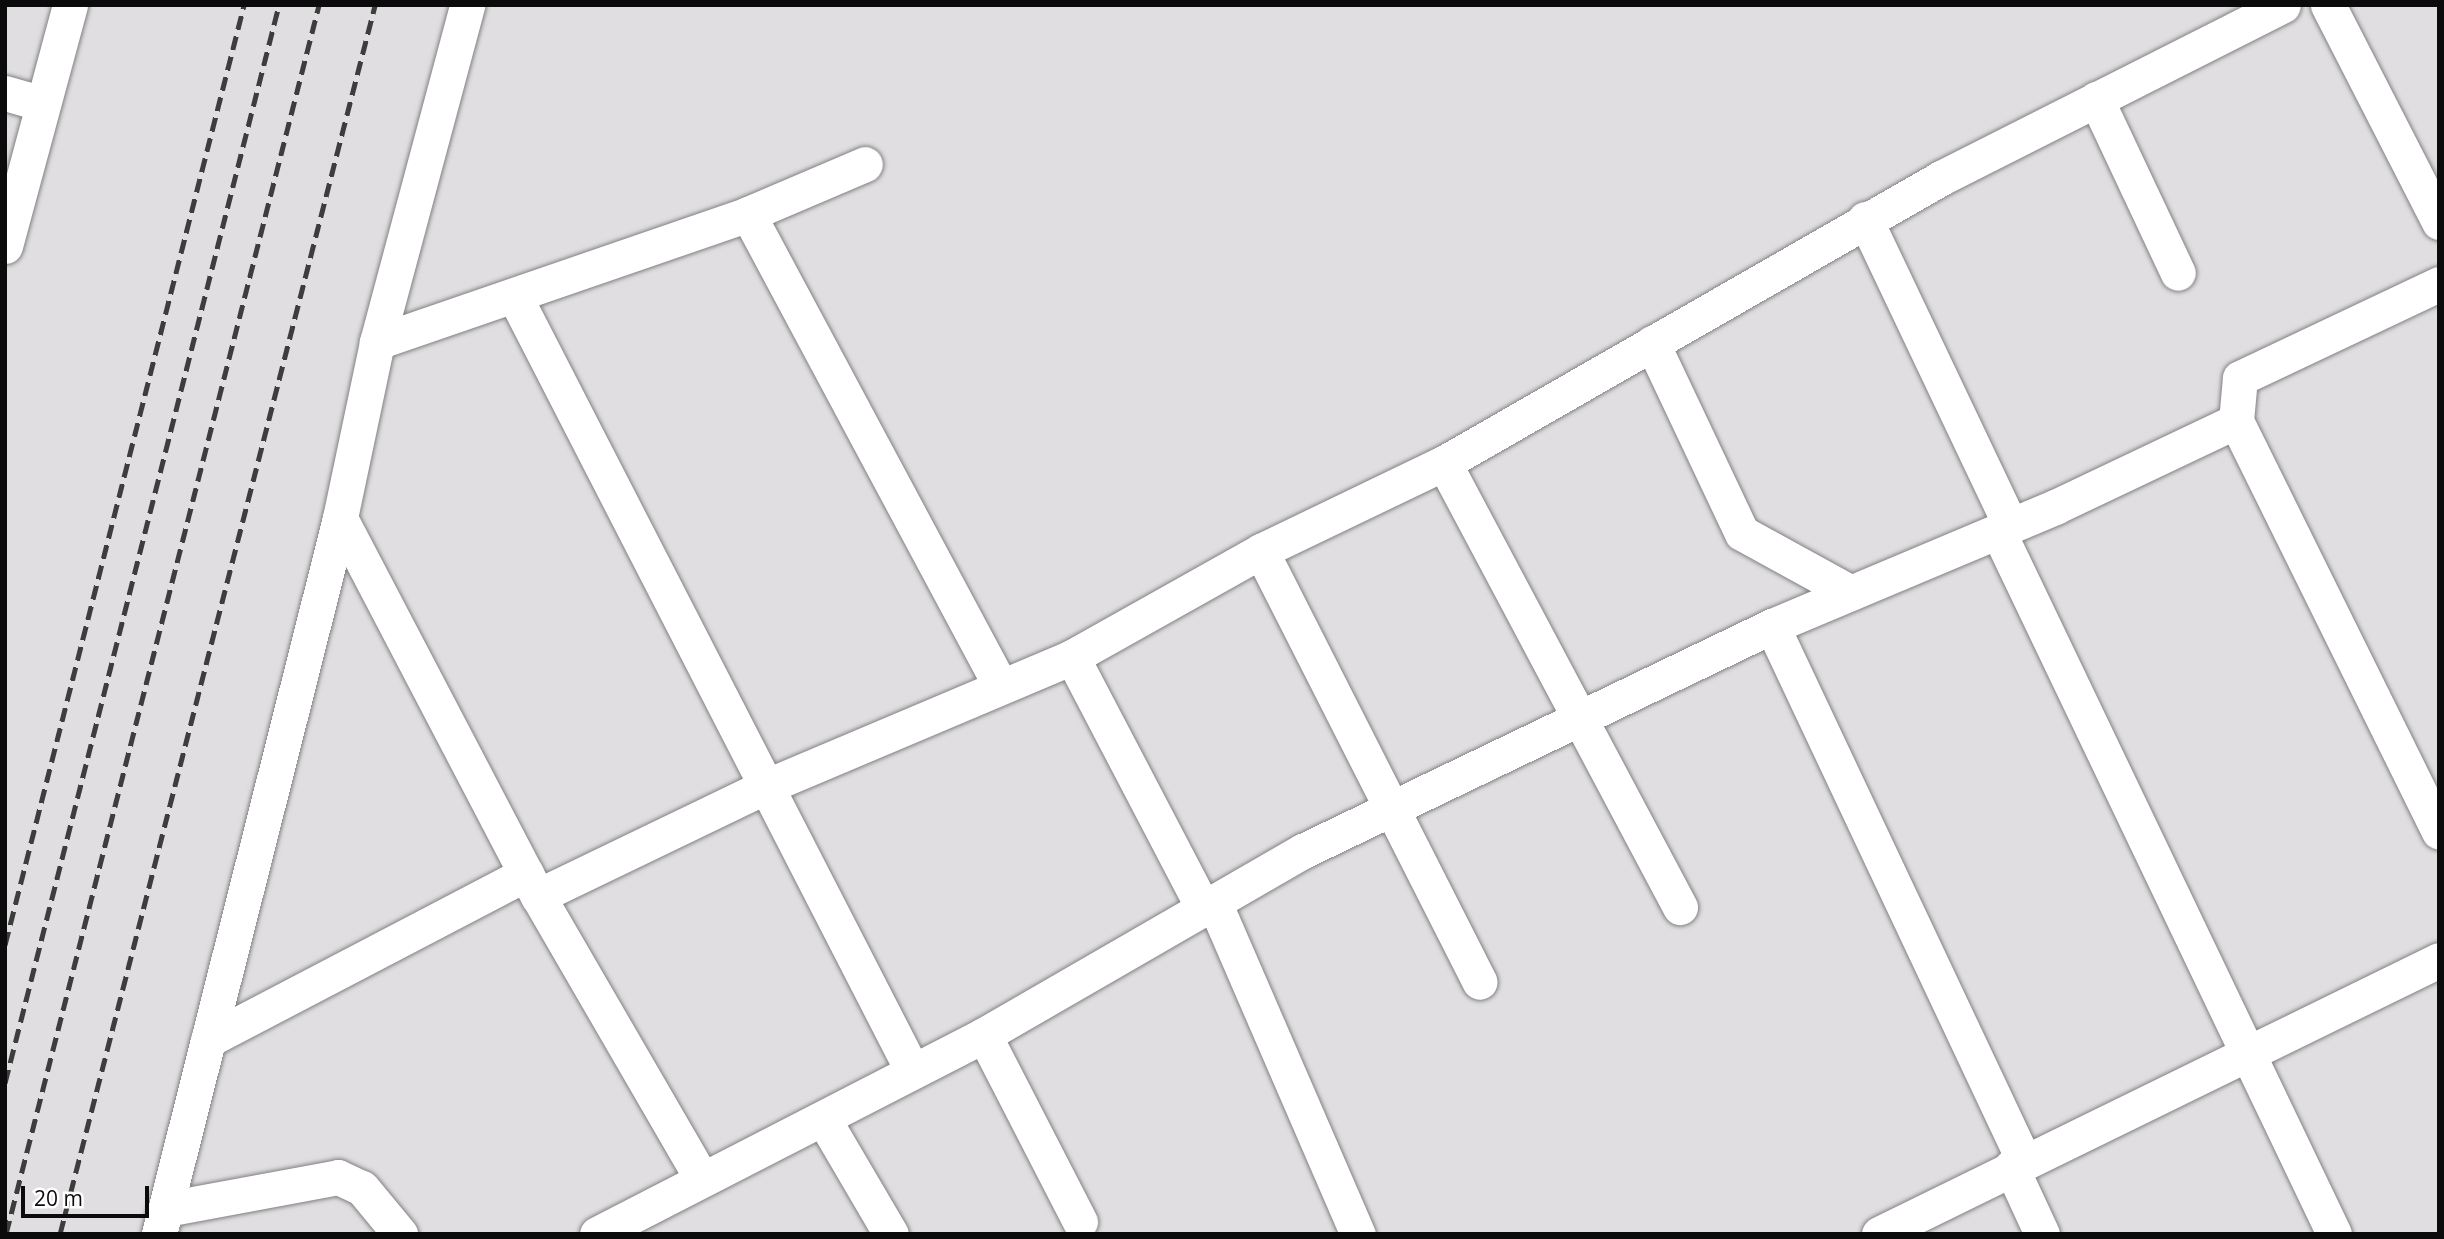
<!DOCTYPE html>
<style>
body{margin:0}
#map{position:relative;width:2444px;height:1239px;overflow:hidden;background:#e0dee1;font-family:"Open Sans",sans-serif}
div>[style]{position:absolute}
.roads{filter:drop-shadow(0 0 2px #828083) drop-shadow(0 0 2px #828083)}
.minor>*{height:35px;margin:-17.5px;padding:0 17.5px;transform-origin:17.5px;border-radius:17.5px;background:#fff}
.rail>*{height:5px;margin-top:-2.5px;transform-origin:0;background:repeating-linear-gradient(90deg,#3e3d3e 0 14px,transparent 0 21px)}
span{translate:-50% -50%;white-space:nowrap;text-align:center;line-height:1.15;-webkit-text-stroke:7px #fff;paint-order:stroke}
.frame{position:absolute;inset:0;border:7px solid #0c0b0c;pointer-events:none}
.scale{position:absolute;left:21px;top:1186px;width:128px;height:32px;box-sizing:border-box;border:4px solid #0c0b0c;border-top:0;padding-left:9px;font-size:21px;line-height:24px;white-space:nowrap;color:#0c0b0c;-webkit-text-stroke:5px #fff;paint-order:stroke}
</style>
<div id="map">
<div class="roads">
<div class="minor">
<div style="left:2328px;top:5px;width:244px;rotate:62.9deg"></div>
<div style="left:5px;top:93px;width:36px;rotate:16deg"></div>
<div style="left:2096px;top:99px;width:192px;rotate:64.8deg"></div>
<div style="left:748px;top:214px;width:532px;rotate:61.85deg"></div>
<div style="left:1865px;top:219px;width:339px;rotate:64.6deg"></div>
<div style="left:5px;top:246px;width:250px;rotate:-74.9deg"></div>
<div style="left:515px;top:297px;width:867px;rotate:62.81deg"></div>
<div style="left:377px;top:342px;width:392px;rotate:-19deg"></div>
<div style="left:748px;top:214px;width:127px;rotate:-23.1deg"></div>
<div style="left:1652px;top:343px;width:210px;rotate:64.7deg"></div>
<div style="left:1742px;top:533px;width:124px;rotate:28.8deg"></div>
<div style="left:2236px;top:421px;width:458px;rotate:63.7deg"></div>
<div style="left:1444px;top:463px;width:503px;rotate:62.01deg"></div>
<div style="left:340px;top:518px;width:427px;rotate:62.4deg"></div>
<div style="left:538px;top:896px;width:327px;rotate:59.9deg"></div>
<div style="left:1998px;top:531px;width:779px;rotate:64.45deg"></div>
<div style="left:1261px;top:551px;width:483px;rotate:63.1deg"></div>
<div style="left:1772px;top:626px;width:591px;rotate:64.78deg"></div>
<div style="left:1072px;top:657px;width:283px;rotate:62.4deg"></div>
<div style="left:538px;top:896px;width:254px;rotate:-25.7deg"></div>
<div style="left:767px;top:786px;width:331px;rotate:-22.9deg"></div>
<div style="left:1072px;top:657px;width:217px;rotate:-29.3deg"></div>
<div style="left:1261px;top:551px;width:203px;rotate:-25.7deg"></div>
<div style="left:1444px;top:463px;width:573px;rotate:-29.83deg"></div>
<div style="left:1941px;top:178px;width:383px;rotate:-26.8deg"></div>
<div style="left:1214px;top:902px;width:362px;rotate:66.6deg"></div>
<div style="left:984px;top:1035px;width:210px;rotate:62.8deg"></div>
<div style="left:208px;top:1040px;width:359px;rotate:-27.6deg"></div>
<div style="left:824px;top:1120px;width:132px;rotate:59.6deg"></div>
<div style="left:2011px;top:1167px;width:74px;rotate:65.2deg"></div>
<div style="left:166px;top:1209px;width:175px;rotate:-10.5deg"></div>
<div style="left:338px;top:1177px;width:26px;rotate:25deg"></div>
<div style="left:362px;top:1188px;width:60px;rotate:50.4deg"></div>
<div style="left:159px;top:1234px;width:739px;rotate:-75.81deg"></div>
<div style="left:340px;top:518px;width:180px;rotate:-78.1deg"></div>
<div style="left:377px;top:342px;width:349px;rotate:-75deg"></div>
<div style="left:597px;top:1234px;width:435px;rotate:-27.2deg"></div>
<div style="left:984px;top:1035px;width:368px;rotate:-30deg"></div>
<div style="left:1303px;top:851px;width:520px;rotate:-25.63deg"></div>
<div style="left:1772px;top:626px;width:307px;rotate:-22.8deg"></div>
<div style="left:2055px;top:507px;width:200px;rotate:-25.4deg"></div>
<div style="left:2236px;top:421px;width:43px;rotate:-84.7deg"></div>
<div style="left:2240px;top:378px;width:220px;rotate:-25.3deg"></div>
<div style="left:1879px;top:1234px;width:623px;rotate:-26.07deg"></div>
</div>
</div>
<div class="rail">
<div style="left:5px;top:945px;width:970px;rotate:-75.73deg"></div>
<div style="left:5px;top:1083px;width:1112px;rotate:-75.74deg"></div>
<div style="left:6px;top:1234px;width:1268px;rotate:-75.71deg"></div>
<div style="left:60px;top:1234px;width:1269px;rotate:-75.62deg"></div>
</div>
<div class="frame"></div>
<div class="scale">20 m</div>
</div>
